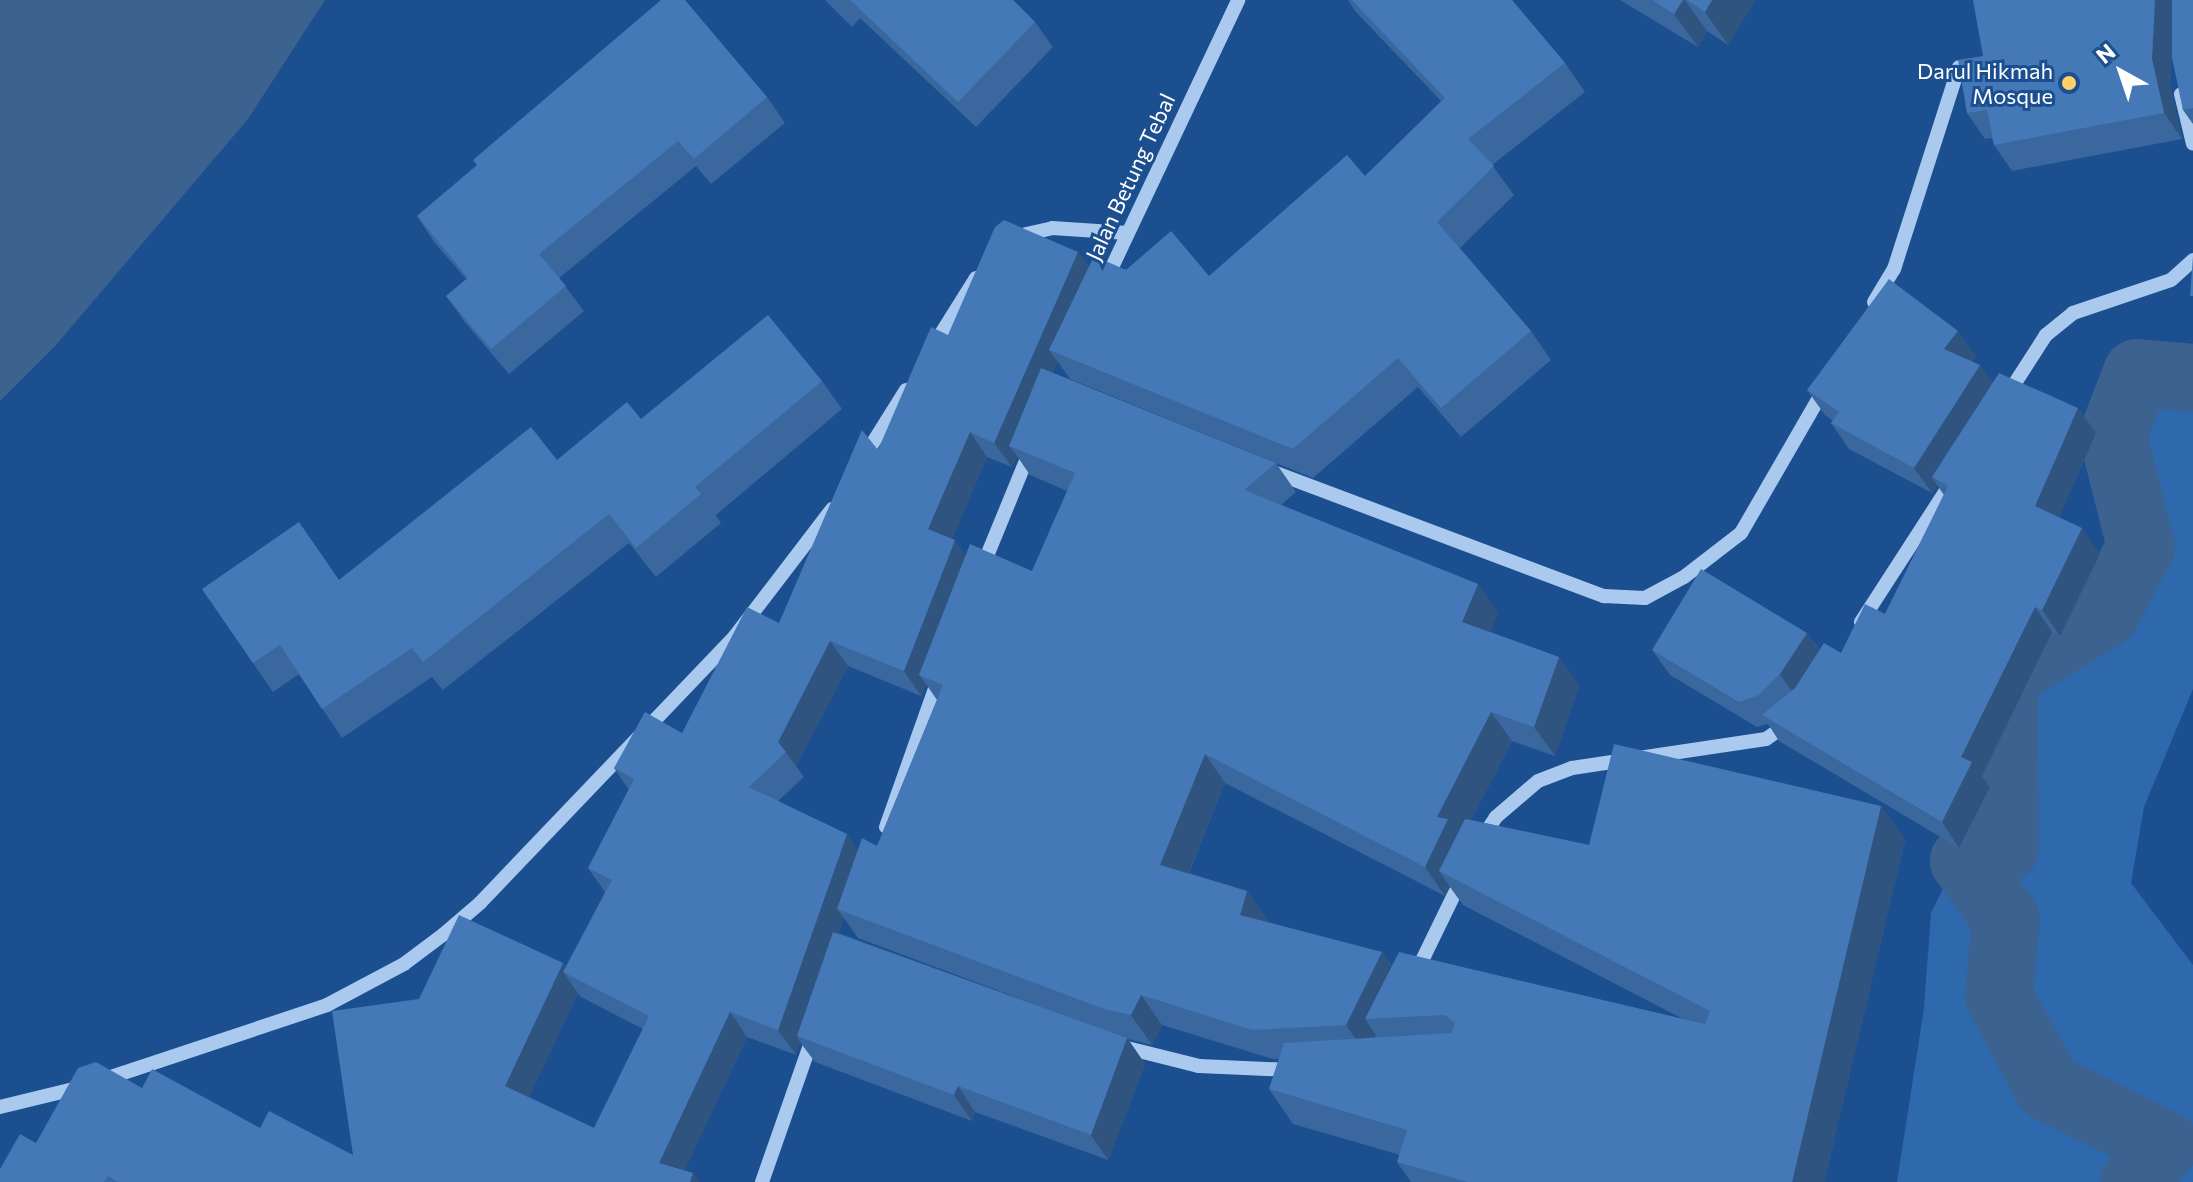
<!DOCTYPE html>
<style>
body{margin:0}
#map{position:relative;width:2193px;height:1182px;overflow:hidden;background:#1b4f8f;font-family:Commissioner,sans-serif}
div>[style]{position:absolute}
.green>*{inset:0;background:#2e69ad}
.water>*{inset:0;background:#3c6290}
.canal>*{height:68px;margin:-34px;padding:0 34px;transform-origin:34px;border-radius:34px;background:#3c6290}
.minor>*{height:14px;margin:-7px;padding:0 7px;transform-origin:7px;border-radius:7px;background:#a9c9ee}
.wall>*{inset:0;background:#3a679d}
.shaded-wall>*{inset:0;background:#305480}
.building>*{inset:0;background:#4478b7}
.dots>*{width:22px;height:22px;translate:-50% -50%;box-sizing:border-box;border:4px solid #1b4f8f;border-radius:50%}
span{translate:-50% -50%;white-space:nowrap;text-align:center;line-height:1.15;-webkit-text-stroke:6px #1b4f8f;paint-order:stroke}
.poi-label{font-size:22px;color:#fff}
.right{translate:-100% -50%;text-align:right}
.street-label{font-size:22px;color:#fff}
.north{position:absolute;left:2081px;top:32px;width:80px;height:80px;-webkit-text-stroke:6px #1b4f8f;paint-order:stroke;rotate:320deg;font-size:22px;font-weight:700;line-height:32px;text-align:center;color:#fff}
.north::after{content:'';display:block;margin:auto;width:28px;height:36px;background:#fff;clip-path:polygon(50% 0,100% 100%,50% 72%,0 100%)}
</style>
<div id="map">
<div class="green">
<div style="clip-path:polygon(2193px 346px,2193px 689px,2144px 807px,2131px 883px,2193px 965px,2193px 1182px,1897px 1182px,1924px 1008px,1931px 913px,2142px 487px,2102px 403px)"></div>
</div>
<div class="water">
<div style="clip-path:polygon(0 0,325px 0,248px 119px,56px 345px,0 401px)"></div>
</div>
<div class="canal">
<div style="left:2134px;top:1182px;width:48px;rotate:-50deg"></div>
<div style="left:2165px;top:1145px;width:131px;rotate:-153.6deg"></div>
<div style="left:2048px;top:1087px;width:103px;rotate:-118.3deg"></div>
<div style="left:1999px;top:996px;width:77px;rotate:-84.8deg"></div>
<div style="left:2006px;top:919px;width:72px;rotate:-125.9deg"></div>
<div style="left:1964px;top:861px;width:43px;rotate:-17.6deg"></div>
<div style="left:2005px;top:848px;width:172px;rotate:-90.3deg"></div>
<div style="left:2004px;top:676px;width:120px;rotate:-31.7deg"></div>
<div style="left:2106px;top:613px;width:76px;rotate:-62.4deg"></div>
<div style="left:2141px;top:546px;width:114px;rotate:-104.2deg"></div>
<div style="left:2113px;top:435px;width:66px;rotate:-68.8deg"></div>
<div style="left:2137px;top:373px;width:56px;rotate:5.1deg"></div>
</div>
<div class="minor">
<div style="left:2181px;top:94px;width:51px;rotate:76.5deg"></div>
<div style="left:1014px;top:237px;width:39px;rotate:-13deg"></div>
<div style="left:1052px;top:228px;width:76px;rotate:3.8deg"></div>
<div style="left:1105px;top:282px;width:312px;rotate:-64.7deg"></div>
<div style="left:1874px;top:302px;width:39px;rotate:-59deg"></div>
<div style="left:1894px;top:269px;width:212px;rotate:-72.2deg"></div>
<div style="left:934px;top:345px;width:79px;rotate:-57.9deg"></div>
<div style="left:2006px;top:397px;width:74px;rotate:-57.2deg"></div>
<div style="left:2046px;top:335px;width:35px;rotate:-39deg"></div>
<div style="left:2073px;top:313px;width:103px;rotate:-18.6deg"></div>
<div style="left:2171px;top:280px;width:30px;rotate:-42deg"></div>
<div style="left:864px;top:457px;width:79px;rotate:-57.9deg"></div>
<div style="left:1268px;top:470px;width:359px;rotate:20.6deg"></div>
<div style="left:1604px;top:596px;width:41px;rotate:2.8deg"></div>
<div style="left:1645px;top:598px;width:44px;rotate:-28.3deg"></div>
<div style="left:1684px;top:577px;width:72px;rotate:-37.7deg"></div>
<div style="left:1741px;top:533px;width:170px;rotate:-60deg"></div>
<div style="left:982px;top:568px;width:126px;rotate:-67.7deg"></div>
<div style="left:1861px;top:622px;width:171px;rotate:-57.1deg"></div>
<div style="left:886px;top:827px;width:159px;rotate:-70.5deg"></div>
<div style="left:1481px;top:840px;width:27px;rotate:-57deg"></div>
<div style="left:1496px;top:817px;width:55px;rotate:-40.6deg"></div>
<div style="left:1538px;top:781px;width:36px;rotate:-21deg"></div>
<div style="left:1572px;top:768px;width:196px;rotate:-8.5deg"></div>
<div style="left:1766px;top:739px;width:28px;rotate:-35deg"></div>
<div style="left:1416px;top:973px;width:108px;rotate:-64.1deg"></div>
<div style="left:1119px;top:1046px;width:82px;rotate:14deg"></div>
<div style="left:1199px;top:1066px;width:92px;rotate:2.5deg"></div>
<div style="left:102px;top:1080px;width:237px;rotate:-18.4deg"></div>
<div style="left:327px;top:1005px;width:87px;rotate:-28deg"></div>
<div style="left:404px;top:964px;width:50px;rotate:-36.9deg"></div>
<div style="left:444px;top:934px;width:48px;rotate:-40.7deg"></div>
<div style="left:480px;top:903px;width:369px;rotate:-46.3deg"></div>
<div style="left:735px;top:636px;width:160px;rotate:-52.6deg"></div>
<div style="left:0;top:1107px;width:84px;rotate:-13.7deg"></div>
<div style="left:762px;top:1182px;width:155px;rotate:-70.7deg"></div>
</div>
<div class="wall">
<div style="clip-path:polygon(825px 0,1013px 0,1035px 22px,1053px 47px,976px 127px,860px 18px,852px 27px)"></div>
<div style="clip-path:polygon(evenodd,1348px 0,1512px 0,1565px 63px,1585px 92px,1492px 165px,1514px 195px,1460px 248px,1531px 331px,1551px 360px,1461px 437px,1418px 387px,1313px 478px,1070px 379px,1058px 362px,1053px 373px,1276px 463px,1296px 492px,1281px 505px,1478px 584px,1498px 613px,1490px 632px,1559px 657px,1579px 686px,1555px 756px,1512px 741px,1471px 820px,1589px 845px,1881px 806px,1905px 840px,1824px 1182px,1411px 1182px,1397px 1162px,1400px 1155px,1293px 1124px,1269px 1089px,1279px 1059px,1273px 1059px,1162px 1025px,1152px 1045px,1128px 1039px,1145px 1064px,1108px 1160px,975px 1112px,972px 1121px,815px 1062px,800px 1042px,796px 1055px,747px 1037px,684px 1171px,693px 1173px,699px 1182px,0 1182px,36px 1143px,142px 1088px,260px 1128px,353px 1155px,563px 963px,566px 967px,605px 892px,588px 868px,629px 790px,614px 768px,682px 733px,779px 623px,878px 450px,948px 335px,1078px 252px,1089px 267px,1209px 276px,1365px 176px,1441px 101px,1355px 11px,1348px 0,1017px 456px,1030px 475px,1067px 491px,1032px 571px,965px 556px,952px 539px,987px 457px,1012px 467px,1017px 456px,1348px 0,848px 666px,921px 696px,926px 684px,937px 700px,877px 846px,858px 850px,778px 801px,804px 777px,796px 766px,848px 666px,1348px 0,1225px 783px,1445px 896px,1450px 887px,1463px 905px,1683px 1019px,1392px 966px,1382px 952px,1267px 923px,1268px 921px,1247px 891px,1189px 873px,1225px 783px,1348px 0,844px 918px,858px 938px,1045px 1008px,838px 933px,844px 918px,1348px 0,578px 993px,581px 997px,643px 1029px,594px 1128px,529px 1097px,578px 993px)"></div>
<div style="clip-path:polygon(1620px 0,1755px 0,1728px 45px,1707px 31px,1698px 47px)"></div>
<div style="clip-path:polygon(2193px 0,2193px 124px,2183px 110px,2172px 45px,2170px 85px,2182px 139px,2012px 171px,1994px 145px,1992px 138px,1985px 139px,1967px 113px,1983px 56px)"></div>
<div style="clip-path:polygon(767px 97px,785px 123px,711px 184px,696px 166px,559px 278px,584px 311px,509px 374px,464px 321px,446px 296px,466px 279px,434px 242px,417px 216px,477px 166px)"></div>
<div style="clip-path:polygon(1976px 356px,1972px 362px,1993px 383px,2096px 433px,2059px 517px,2100px 554px,2060px 636px,2052px 632px,1982px 776px,1990px 787px,1959px 848px,1779px 741px,1768px 724px,1757px 727px,1670px 675px,1652px 650px,1807px 633px,1820px 650px,1841px 653px,1885px 614px,1944px 495px,1937px 485px,1932px 493px,1849px 449px,1831px 423px,1833px 421px,1825px 415px,1807px 390px)"></div>
<div style="clip-path:polygon(822px 381px,842px 409px,716px 515px,721px 523px,656px 577px,629px 543px,443px 690px,432px 677px,342px 738px,299px 674px,273px 692px,202px 589px,340px 580px,557px 460px,641px 419px)"></div>
</div>
<div class="shaded-wall">
<div style="clip-path:polygon(1683px 0,1685px 0,1707px 31px,1698px 47px,1674px 14px)"></div>
<div style="clip-path:polygon(1712px 0,1755px 0,1728px 45px,1705px 12px)"></div>
<div style="clip-path:polygon(2155px 0,2174px 0,2170px 85px,2182px 139px,2164px 113px,2152px 59px)"></div>
<div style="clip-path:polygon(1078px 252px,1096px 277px,1049px 350px,1058px 362px,1019px 450px,1009px 446px,1017px 456px,1012px 467px,994px 443px)"></div>
<div style="clip-path:polygon(1958px 331px,1976px 356px,1962px 375px,1944px 349px)"></div>
<div style="clip-path:polygon(1980px 365px,1998px 391px,1932px 477px,1937px 485px,1932px 493px,1914px 468px)"></div>
<div style="clip-path:polygon(2078px 408px,2096px 433px,2053px 531px,2035px 506px)"></div>
<div style="clip-path:polygon(970px 432px,987px 457px,946px 554px,928px 529px)"></div>
<div style="clip-path:polygon(2082px 528px,2100px 554px,2060px 636px,2042px 610px)"></div>
<div style="clip-path:polygon(955px 540px,972px 565px,919px 675px,926px 684px,921px 696px,904px 671px)"></div>
<div style="clip-path:polygon(1478px 584px,1498px 613px,1482px 652px,1462px 622px)"></div>
<div style="clip-path:polygon(2035px 607px,2052px 632px,1982px 776px,1990px 787px,1959px 848px,1942px 822px,1961px 757px)"></div>
<div style="clip-path:polygon(1807px 633px,1825px 658px,1798px 700px,1780px 674px)"></div>
<div style="clip-path:polygon(830px 641px,848px 666px,796px 766px,778px 742px)"></div>
<div style="clip-path:polygon(1559px 657px,1579px 686px,1555px 756px,1534px 727px)"></div>
<div style="clip-path:polygon(1491px 712px,1512px 741px,1462px 838px,1439px 871px,1450px 887px,1445px 896px,1425px 867px,1437px 817px)"></div>
<div style="clip-path:polygon(1205px 754px,1225px 783px,1180px 894px,1160px 865px)"></div>
<div style="clip-path:polygon(1881px 806px,1905px 840px,1824px 1182px,1792px 1182px)"></div>
<div style="clip-path:polygon(847px 834px,864px 859px,837px 909px,844px 918px,802px 1038px,797px 1036px,800px 1042px,796px 1055px,778px 1030px)"></div>
<div style="clip-path:polygon(1247px 891px,1268px 921px,1260px 945px,1240px 915px)"></div>
<div style="clip-path:polygon(1382px 952px,1402px 982px,1365px 1019px,1376px 1035px,1366px 1054px,1346px 1025px)"></div>
<div style="clip-path:polygon(563px 963px,572px 976px,563px 972px,578px 993px,523px 1111px,505px 1086px)"></div>
<div style="clip-path:polygon(1141px 995px,1162px 1025px,1152px 1045px,1131px 1015px)"></div>
<div style="clip-path:polygon(730px 1012px,747px 1037px,679px 1182px,659px 1163px)"></div>
<div style="clip-path:polygon(1127px 1038px,1145px 1064px,1108px 1160px,1091px 1135px)"></div>
<div style="clip-path:polygon(958px 1086px,975px 1112px,972px 1121px,954px 1095px)"></div>
<div style="clip-path:polygon(693px 1173px,699px 1182px,690px 1182px)"></div>
</div>
<div class="building">
<div style="clip-path:polygon(661px 0,685px 0,767px 97px,694px 159px,678px 141px,539px 254px,566px 286px,491px 349px,446px 296px,468px 278px,417px 216px,477px 165px,473px 160px)"></div>
<div style="clip-path:polygon(850px 0,1013px 0,1035px 22px,958px 102px)"></div>
<div style="clip-path:polygon(1352px 0,1512px 0,1565px 63px,1468px 139px,1494px 166px,1437px 222px,1531px 331px,1441px 408px,1398px 358px,1293px 449px,1049px 350px,1094px 256px,1126px 270px,1171px 231px,1209px 276px,1347px 155px,1365px 176px,1445px 98px)"></div>
<div style="clip-path:polygon(1652px 0,1683px 0,1674px 14px)"></div>
<div style="clip-path:polygon(1687px 0,1712px 0,1705px 12px)"></div>
<div style="clip-path:polygon(1973px 0,2155px 0,2152px 59px,2164px 113px,1994px 145px,1987px 110px,1967px 113px,1958px 60px,1983px 56px)"></div>
<div style="clip-path:polygon(2172px 0,2193px 0,2193px 108px,2183px 110px,2172px 58px)"></div>
<div style="clip-path:polygon(1004px 220px,1078px 252px,994px 443px,970px 432px,928px 529px,955px 540px,904px 671px,830px 641px,778px 742px,786px 752px,749px 787px,847px 834px,778px 1030px,730px 1012px,659px 1163px,693px 1173px,690px 1182px,118px 1182px,108px 1176px,104px 1182px,0 1182px,0 1169px,20px 1134px,36px 1143px,78px 1068px,96px 1062px,142px 1088px,152px 1069px,260px 1128px,269px 1111px,353px 1155px,332px 1011px,419px 999px,459px 915px,563px 963px,505px 1086px,594px 1128px,649px 1016px,563px 972px,612px 880px,588px 868px,634px 779px,614px 768px,645px 712px,682px 733px,747px 607px,779px 623px,862px 430px,878px 450px,931px 327px,948px 335px,995px 227px)"></div>
<div style="clip-path:polygon(2193px 256px,2193px 296px,2190px 296px)"></div>
<div style="clip-path:polygon(1889px 279px,1958px 331px,1944px 349px,1980px 365px,1914px 468px,1831px 423px,1839px 412px,1807px 390px)"></div>
<div style="clip-path:polygon(768px 315px,822px 381px,695px 487px,701px 494px,636px 548px,609px 514px,423px 662px,412px 648px,322px 709px,280px 645px,253px 663px,202px 589px,299px 522px,339px 580px,531px 427px,557px 460px,627px 402px,641px 419px)"></div>
<div style="clip-path:polygon(1041px 368px,1276px 463px,1244px 490px,1478px 584px,1462px 622px,1559px 657px,1534px 727px,1491px 712px,1437px 817px,1448px 819px,1425px 867px,1205px 754px,1160px 865px,1247px 891px,1240px 915px,1382px 952px,1346px 1025px,1252px 1030px,1141px 995px,1131px 1015px,1104px 1009px,837px 909px,862px 838px,877px 846px,943px 685px,919px 675px,970px 544px,1032px 571px,1075px 473px,1009px 446px)"></div>
<div style="clip-path:polygon(1999px 373px,2078px 408px,2035px 506px,2082px 528px,2042px 610px,2035px 607px,1961px 757px,1972px 762px,1942px 822px,1762px 715px,1795px 688px,1824px 643px,1841px 653px,1865px 604px,1885px 614px,1948px 486px,1932px 477px)"></div>
<div style="clip-path:polygon(1701px 569px,1807px 633px,1780px 674px,1759px 695px,1739px 702px,1652px 650px)"></div>
<div style="clip-path:polygon(1614px 744px,1881px 806px,1792px 1182px,1468px 1182px,1397px 1162px,1407px 1130px,1269px 1089px,1284px 1043px,1451px 1033px,1455px 1023px,1445px 1015px,1365px 1019px,1399px 952px,1705px 1024px,1710px 1011px,1439px 871px,1465px 819px,1589px 845px)"></div>
<div style="clip-path:polygon(833px 932px,1127px 1038px,1091px 1135px,958px 1086px,954px 1095px,797px 1036px)"></div>
</div>
<div class="dots">
<div style="left:2069px;top:83px;background:#ffd166"></div>
</div>
<div class="poi-label">
<span class="right" style="left:2053px;top:83px">Darul Hikmah<br>Mosque</span>
</div>
<div class="street-label">
<span style="left:1130px;top:177px;rotate:-65deg">Jalan Betung Tebal</span>
</div>
<div class="north">N</div>
</div>
